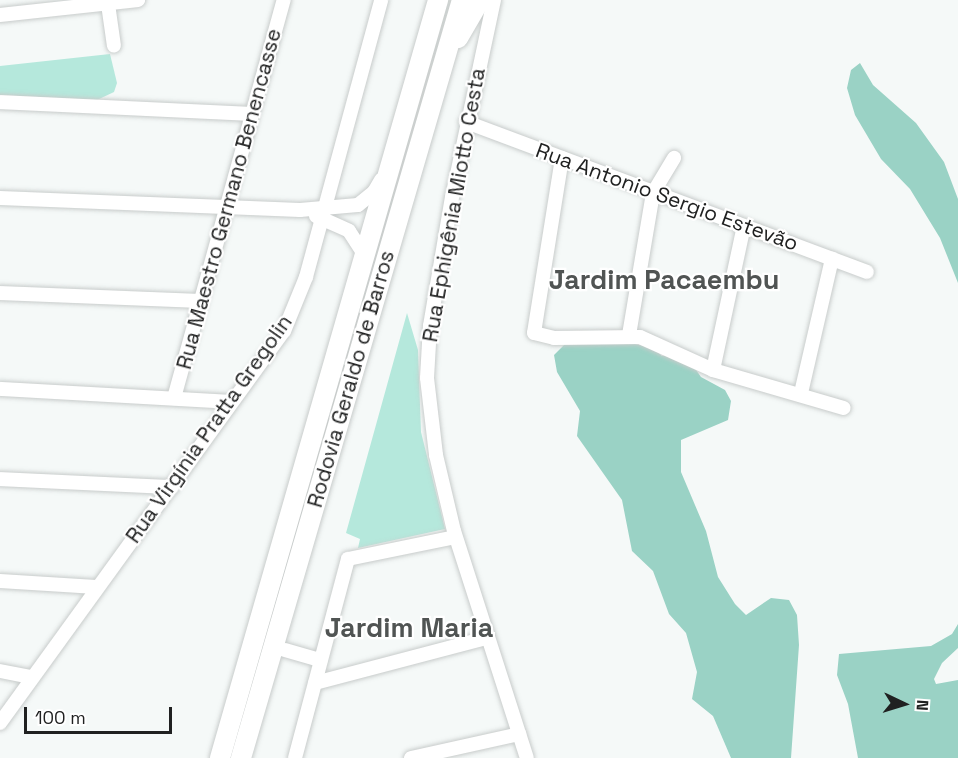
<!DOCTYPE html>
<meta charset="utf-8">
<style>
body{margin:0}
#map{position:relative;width:958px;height:758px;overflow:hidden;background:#f5f9f8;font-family:"Space Grotesk",sans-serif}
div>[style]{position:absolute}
.green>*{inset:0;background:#b5e8dc}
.forest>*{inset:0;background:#9ad2c5}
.roads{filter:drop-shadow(0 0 2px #c8cccb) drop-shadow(0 0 2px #c8cccb)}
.minor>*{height:14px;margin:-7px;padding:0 7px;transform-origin:7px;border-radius:7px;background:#fff}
.highway>*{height:20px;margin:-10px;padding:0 10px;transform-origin:10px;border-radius:10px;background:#fff}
span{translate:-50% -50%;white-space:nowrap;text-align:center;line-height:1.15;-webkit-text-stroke:4.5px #fff;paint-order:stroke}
.street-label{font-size:21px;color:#202121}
.district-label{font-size:27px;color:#505453;font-weight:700}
.north{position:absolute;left:874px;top:674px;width:60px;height:60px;-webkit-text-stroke:4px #fff;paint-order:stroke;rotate:94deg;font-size:16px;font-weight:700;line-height:24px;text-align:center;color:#202121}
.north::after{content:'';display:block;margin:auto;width:21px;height:27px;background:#202121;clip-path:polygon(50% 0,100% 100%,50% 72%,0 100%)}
.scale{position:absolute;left:24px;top:707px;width:148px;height:27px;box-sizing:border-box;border:3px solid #202121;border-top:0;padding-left:8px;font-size:18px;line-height:21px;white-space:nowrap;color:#202121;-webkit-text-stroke:4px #fff;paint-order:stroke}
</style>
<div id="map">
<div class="green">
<div style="clip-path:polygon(110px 54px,117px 83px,114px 92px,97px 100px,0 95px,0 66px)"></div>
<div style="clip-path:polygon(407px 313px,418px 350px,421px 432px,445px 529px,358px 548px,360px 539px,346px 533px)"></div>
</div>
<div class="forest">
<div style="clip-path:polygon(860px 63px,873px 85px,916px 123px,944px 162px,958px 199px,958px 283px,940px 238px,910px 189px,881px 159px,855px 115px,847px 88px,851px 70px)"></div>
<div style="clip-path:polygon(621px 341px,653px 348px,662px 356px,673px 353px,692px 364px,701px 377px,725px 390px,731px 401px,728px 420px,681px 440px,681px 472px,706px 531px,718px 577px,735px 604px,746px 615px,771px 598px,789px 600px,797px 615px,799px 645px,791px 758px,731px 758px,713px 716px,692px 699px,697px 672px,686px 633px,669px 614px,653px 571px,632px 551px,622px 500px,577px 436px,580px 411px,557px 372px,554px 355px,567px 342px)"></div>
<div style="clip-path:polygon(958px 624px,958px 648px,942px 663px,934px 679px,936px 684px,958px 680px,958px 758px,858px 758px,848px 704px,837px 675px,839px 654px,931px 646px,952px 634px)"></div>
</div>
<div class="roads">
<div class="minor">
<div style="left:494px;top:0;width:201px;rotate:102deg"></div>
<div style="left:452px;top:197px;width:131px;rotate:99.7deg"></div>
<div style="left:430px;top:326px;width:52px;rotate:93.3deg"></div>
<div style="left:427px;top:378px;width:78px;rotate:83.3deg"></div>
<div style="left:436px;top:455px;width:78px;rotate:76.7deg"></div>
<div style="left:454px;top:531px;width:238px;rotate:72.2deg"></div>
<div style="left:108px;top:4px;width:42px;rotate:81.9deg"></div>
<div style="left:0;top:15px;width:139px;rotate:-6.2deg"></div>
<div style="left:0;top:102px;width:251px;rotate:2.7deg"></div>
<div style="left:466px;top:122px;width:428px;rotate:20.5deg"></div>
<div style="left:562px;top:158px;width:177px;rotate:99.1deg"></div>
<div style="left:534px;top:333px;width:21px;rotate:14deg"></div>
<div style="left:554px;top:338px;width:86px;rotate:-0.7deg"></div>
<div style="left:640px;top:337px;width:80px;rotate:24.3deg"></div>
<div style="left:713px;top:370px;width:136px;rotate:16.2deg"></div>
<div style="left:0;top:198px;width:300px;rotate:2.3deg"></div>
<div style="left:300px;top:210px;width:58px;rotate:-4.9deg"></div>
<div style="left:358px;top:205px;width:21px;rotate:-39deg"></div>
<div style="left:374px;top:192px;width:14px;rotate:-60deg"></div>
<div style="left:316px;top:216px;width:36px;rotate:24deg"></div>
<div style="left:349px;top:231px;width:30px;rotate:57deg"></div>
<div style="left:0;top:293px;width:200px;rotate:2.3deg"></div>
<div style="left:629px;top:335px;width:144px;rotate:-80.4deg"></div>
<div style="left:653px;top:193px;width:41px;rotate:-59deg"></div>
<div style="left:713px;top:370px;width:147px;rotate:-77.9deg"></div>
<div style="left:0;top:389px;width:230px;rotate:3.2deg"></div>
<div style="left:801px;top:393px;width:138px;rotate:-77deg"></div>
<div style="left:174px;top:398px;width:413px;rotate:-74.6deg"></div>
<div style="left:0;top:479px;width:172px;rotate:2.7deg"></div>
<div style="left:0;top:581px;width:96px;rotate:3.6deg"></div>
<div style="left:285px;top:650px;width:37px;rotate:16deg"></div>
<div style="left:0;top:671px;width:32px;rotate:11deg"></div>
<div style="left:315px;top:683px;width:178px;rotate:-14.7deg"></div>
<div style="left:0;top:723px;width:484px;rotate:-54.1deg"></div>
<div style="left:284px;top:331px;width:58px;rotate:-67.8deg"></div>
<div style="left:306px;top:277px;width:287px;rotate:-74.8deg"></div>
<div style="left:295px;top:758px;width:206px;rotate:-75.1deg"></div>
<div style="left:348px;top:559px;width:109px;rotate:-11.6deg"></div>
<div style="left:411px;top:758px;width:111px;rotate:-12.5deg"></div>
</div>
<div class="highway">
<div style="left:458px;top:38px;width:44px;rotate:-59.9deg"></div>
<div style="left:220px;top:758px;width:789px;rotate:-73.95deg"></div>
<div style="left:241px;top:758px;width:790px;rotate:-73.75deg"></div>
</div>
</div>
<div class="street-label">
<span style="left:667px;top:197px;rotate:20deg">Rua Antonio Sergio Estevão</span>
<span style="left:229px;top:199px;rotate:-75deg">Rua Maestro Germano Benencasse</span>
<span style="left:454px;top:205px;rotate:-80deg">Rua Ephigênia Miotto Cesta</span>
<span style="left:351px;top:379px;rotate:-74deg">Rodovia Geraldo de Barros</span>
<span style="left:209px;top:429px;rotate:-55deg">Rua Virgínia Pratta Gregolin</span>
</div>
<div class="district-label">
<span style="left:664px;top:280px">Jardim Pacaembu</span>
<span style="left:409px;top:628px">Jardim Maria</span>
</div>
<div class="north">N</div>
<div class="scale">100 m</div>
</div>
